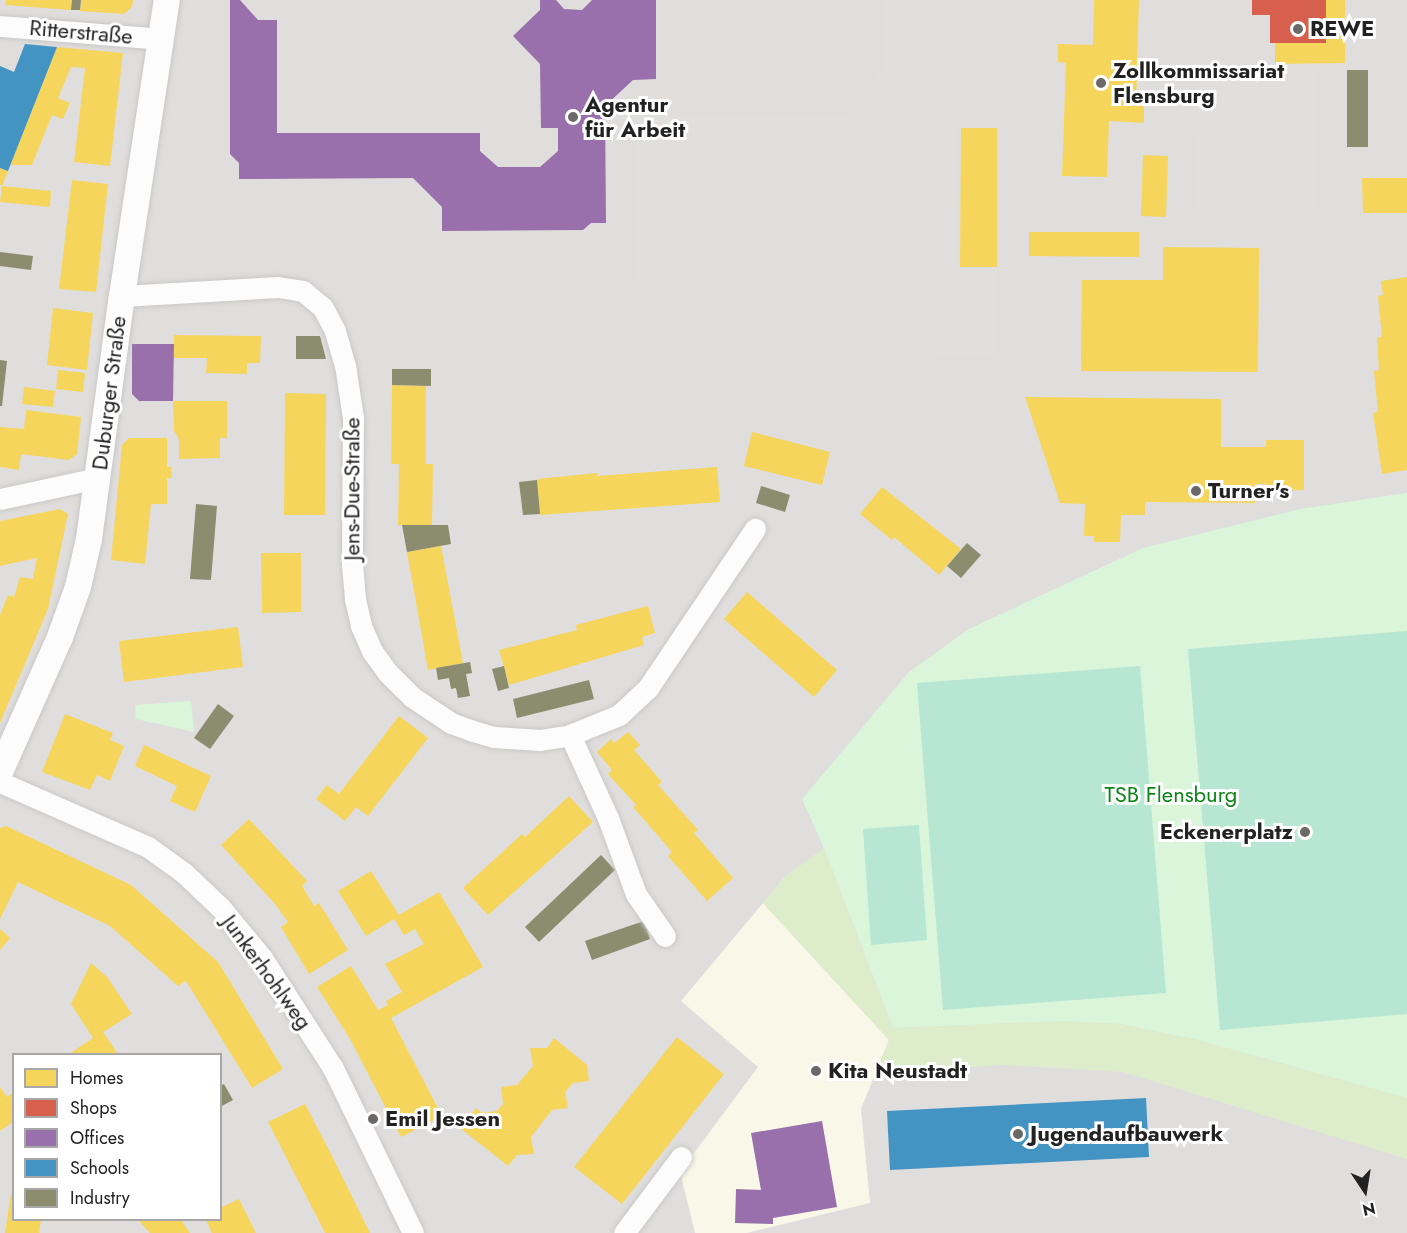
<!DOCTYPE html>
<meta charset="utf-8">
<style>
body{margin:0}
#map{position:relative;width:1407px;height:1233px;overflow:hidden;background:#f0eeeb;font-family:Jost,sans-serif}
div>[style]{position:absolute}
.residential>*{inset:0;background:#dfdedc}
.education>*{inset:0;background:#f8f7e8}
.grass>*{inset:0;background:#ddeccb}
.park>*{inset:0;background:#daf5da}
.pitch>*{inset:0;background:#b7e6d2}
.parking>*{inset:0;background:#e0dfde}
.homes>*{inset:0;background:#f6d55c}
.shops>*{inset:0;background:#d6604d}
.offices>*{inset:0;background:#9970ab}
.schools>*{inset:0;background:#4393c3}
.industry>*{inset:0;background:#8c8c6e}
.roads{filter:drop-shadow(0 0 2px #c9c8c7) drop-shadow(0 0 2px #c9c8c7)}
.minor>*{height:21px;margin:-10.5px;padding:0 10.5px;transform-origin:10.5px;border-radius:10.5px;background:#fdfcfc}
.tertiary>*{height:26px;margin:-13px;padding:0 13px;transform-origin:13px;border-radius:13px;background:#fdfcfc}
.dots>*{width:16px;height:16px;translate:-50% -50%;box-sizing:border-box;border:3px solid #fff;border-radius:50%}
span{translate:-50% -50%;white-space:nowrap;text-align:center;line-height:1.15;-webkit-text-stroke:6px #fff;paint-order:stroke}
.poi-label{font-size:22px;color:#222;font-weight:700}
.left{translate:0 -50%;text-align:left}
.right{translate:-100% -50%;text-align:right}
.street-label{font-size:22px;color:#222}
.park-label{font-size:22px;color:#0c8416}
.legend{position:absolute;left:12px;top:1053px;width:210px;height:168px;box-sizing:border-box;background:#fff;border:2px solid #a7a7a7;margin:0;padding:8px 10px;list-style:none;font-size:18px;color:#222}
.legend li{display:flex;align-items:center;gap:12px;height:30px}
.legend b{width:30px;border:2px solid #a7a7a7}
.north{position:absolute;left:1335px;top:1161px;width:60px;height:60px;-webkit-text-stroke:4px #fff;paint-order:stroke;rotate:168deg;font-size:16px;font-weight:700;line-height:24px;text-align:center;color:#222}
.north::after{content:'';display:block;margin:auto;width:21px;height:27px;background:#222;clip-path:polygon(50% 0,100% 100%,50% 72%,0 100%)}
</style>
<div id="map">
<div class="residential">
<div style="clip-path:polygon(evenodd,0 0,1407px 0,1407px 1233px,0 1233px,0 0,14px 1054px,220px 1054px,220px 1220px,14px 1220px,14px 1054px)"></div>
</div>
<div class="education">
<div style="clip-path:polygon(763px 903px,889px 1040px,861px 1109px,870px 1203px,747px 1233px,695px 1233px,680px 1172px,758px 1067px,681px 1001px)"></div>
</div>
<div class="grass">
<div style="clip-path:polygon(824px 848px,893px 1028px,1063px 1021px,1121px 1024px,1194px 1039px,1407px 1098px,1407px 1159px,1123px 1072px,1001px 1065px,875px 1075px,889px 1040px,763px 903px,783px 878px)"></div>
</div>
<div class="park">
<div style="clip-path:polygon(1407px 493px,1407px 1098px,1194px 1039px,1121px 1024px,1063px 1021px,893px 1028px,824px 848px,802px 799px,909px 672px,969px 629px,1143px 548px,1300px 509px)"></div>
<div style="clip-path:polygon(191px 701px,194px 732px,136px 719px,135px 705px)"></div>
</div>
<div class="pitch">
<div style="clip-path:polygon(1407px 631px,1407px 1014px,1220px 1030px,1188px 649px)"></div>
<div style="clip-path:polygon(1140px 666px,1166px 993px,943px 1010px,917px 683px)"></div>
<div style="clip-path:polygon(919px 825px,927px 940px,871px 945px,863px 829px)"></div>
</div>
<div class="parking">
<div style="clip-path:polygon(886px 0,999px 0,999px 122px,955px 123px,955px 270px,995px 270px,996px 357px,449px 360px,449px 286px,634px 286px,633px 117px,845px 116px,886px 64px)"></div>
<div style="clip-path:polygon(1200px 0,1247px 0,1247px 72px,1317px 72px,1316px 210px,1198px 209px)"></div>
</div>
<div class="homes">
<div style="clip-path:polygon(6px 0,72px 0,71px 10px,5px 5px)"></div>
<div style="clip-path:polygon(81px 0,133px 0,132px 7px,124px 14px,80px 11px)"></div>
<div style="clip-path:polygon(1094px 0,1139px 0,1136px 104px,1144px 104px,1144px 123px,1109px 121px,1107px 177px,1062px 176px,1066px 63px,1058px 62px,1058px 44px,1093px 45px)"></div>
<div style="clip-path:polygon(1326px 0,1345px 0,1345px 63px,1275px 64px,1275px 43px,1326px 43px)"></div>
<div style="clip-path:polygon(57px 47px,123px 53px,110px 166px,74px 162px,85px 68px,71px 67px,58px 98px,70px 103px,63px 119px,52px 115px,32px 165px,10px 165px)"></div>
<div style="clip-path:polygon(961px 128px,997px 128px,997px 267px,960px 267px)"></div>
<div style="clip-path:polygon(1143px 155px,1168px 156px,1166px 217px,1141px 216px)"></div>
<div style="clip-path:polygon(0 168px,8px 171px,2px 186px,0 185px)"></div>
<div style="clip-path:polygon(1362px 178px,1407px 178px,1407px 213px,1363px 213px)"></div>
<div style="clip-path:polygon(72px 180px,108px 184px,96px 292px,59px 289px)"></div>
<div style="clip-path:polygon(2px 186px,51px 191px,50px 207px,0 202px)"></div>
<div style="clip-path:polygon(1029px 232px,1139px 232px,1139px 257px,1029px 256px)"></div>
<div style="clip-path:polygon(1163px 247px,1259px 248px,1258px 372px,1081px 371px,1082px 280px,1163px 280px)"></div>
<div style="clip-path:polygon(1407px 277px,1407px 470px,1382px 474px,1373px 413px,1378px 412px,1374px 371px,1379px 370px,1377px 338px,1382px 337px,1378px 296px,1383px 295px,1381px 281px)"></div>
<div style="clip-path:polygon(53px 308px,93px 313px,87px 370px,47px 365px)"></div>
<div style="clip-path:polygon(174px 335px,261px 336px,260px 363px,247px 363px,247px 374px,206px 373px,207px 358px,174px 358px)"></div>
<div style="clip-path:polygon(58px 370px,85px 373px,83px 392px,56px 389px)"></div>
<div style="clip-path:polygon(392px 385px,426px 386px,426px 464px,433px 464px,432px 525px,398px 525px,399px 464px,391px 464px)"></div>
<div style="clip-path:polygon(24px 387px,55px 391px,53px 407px,22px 404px)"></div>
<div style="clip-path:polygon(285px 393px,326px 394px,325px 515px,284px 515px)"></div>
<div style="clip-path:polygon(1025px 397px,1221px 399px,1221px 447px,1266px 447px,1266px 440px,1304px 440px,1304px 490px,1265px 490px,1266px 484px,1255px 484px,1255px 503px,1145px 502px,1145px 515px,1121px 515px,1120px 542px,1094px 542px,1094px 536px,1084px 536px,1085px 504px,1060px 503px)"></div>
<div style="clip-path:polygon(173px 401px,227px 401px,227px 438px,220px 438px,220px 458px,179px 459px,179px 439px,174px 431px)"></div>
<div style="clip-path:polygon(26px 410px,81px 417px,77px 454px,69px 460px,21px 454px,19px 470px,0 467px,0 427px,24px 429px)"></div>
<div style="clip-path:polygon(752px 432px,830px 452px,822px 485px,744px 466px)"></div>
<div style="clip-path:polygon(129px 438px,167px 438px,167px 467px,171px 467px,172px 478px,167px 478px,167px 504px,151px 504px,145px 564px,111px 560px,122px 445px)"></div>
<div style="clip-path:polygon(717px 467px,720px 502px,540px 515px,537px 479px,597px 473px,597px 476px)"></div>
<div style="clip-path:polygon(882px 487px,961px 549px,939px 575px,894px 537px,892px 540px,860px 514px)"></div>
<div style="clip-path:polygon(60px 509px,68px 514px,48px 609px,0 723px,0 615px,8px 595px,14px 597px,20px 577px,33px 579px,37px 558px,0 566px,0 521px)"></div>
<div style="clip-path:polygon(441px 546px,463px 663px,428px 670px,407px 552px)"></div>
<div style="clip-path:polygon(261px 553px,301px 553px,301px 612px,262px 613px)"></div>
<div style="clip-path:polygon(747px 592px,837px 670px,814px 697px,724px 619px)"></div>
<div style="clip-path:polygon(648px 606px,655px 633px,642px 637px,644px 645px,509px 685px,499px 650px,577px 630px,576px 625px)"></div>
<div style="clip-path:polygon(238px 627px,243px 667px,124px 682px,119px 641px)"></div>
<div style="clip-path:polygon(65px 714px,113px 733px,110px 740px,124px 746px,110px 781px,97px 775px,90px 790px,42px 772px)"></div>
<div style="clip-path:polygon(399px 716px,428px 738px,368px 816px,356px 807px,345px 821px,316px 799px,327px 785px,339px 794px)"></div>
<div style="clip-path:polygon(628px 732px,640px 745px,634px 750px,662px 782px,658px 785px,698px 830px,694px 833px,733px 878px,707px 901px,668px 856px,672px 852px,633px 807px,636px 805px,608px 774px,612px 770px,597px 752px,611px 739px,614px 743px)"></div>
<div style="clip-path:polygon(144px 745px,211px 776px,195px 812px,170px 801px,177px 786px,135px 766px)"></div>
<div style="clip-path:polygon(569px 796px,593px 822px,488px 915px,463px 888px,522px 834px,525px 837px)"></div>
<div style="clip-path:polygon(249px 819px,307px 881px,302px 886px,314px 906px,319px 903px,348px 950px,309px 974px,281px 927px,288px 922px,275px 904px,221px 845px)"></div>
<div style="clip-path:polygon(6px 826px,131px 885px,218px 962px,283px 1069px,252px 1088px,186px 981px,178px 986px,110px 926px,18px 882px,0 919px,0 828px)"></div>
<div style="clip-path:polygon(371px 871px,399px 915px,439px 892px,483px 967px,391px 1018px,442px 1116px,401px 1137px,350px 1039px,317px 987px,351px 966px,378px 1010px,388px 1005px,386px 1001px,402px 992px,385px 964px,424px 944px,415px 929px,404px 935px,394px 919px,366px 936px,338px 891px)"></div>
<div style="clip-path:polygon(0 929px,10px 938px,0 950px)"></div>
<div style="clip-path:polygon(91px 963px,107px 977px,132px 1014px,103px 1032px,118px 1054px,73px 1054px,72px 1052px,93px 1038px,71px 1004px)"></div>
<div style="clip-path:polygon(677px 1037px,724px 1074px,622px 1204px,574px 1167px)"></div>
<div style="clip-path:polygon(554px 1038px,587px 1065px,589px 1081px,573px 1083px,565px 1092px,568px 1108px,552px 1110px,531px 1137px,534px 1154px,517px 1155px,508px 1166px,460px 1128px,476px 1108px,482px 1113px,497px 1111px,503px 1104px,501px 1087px,517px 1085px,533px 1066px,530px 1048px,547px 1048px)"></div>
<div style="clip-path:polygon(0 1087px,7px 1097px,14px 1092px,14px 1121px,0 1131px)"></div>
<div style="clip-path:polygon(305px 1104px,331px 1154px,370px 1233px,325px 1233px,268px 1122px)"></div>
<div style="clip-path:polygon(11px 1193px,14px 1194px,14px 1220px,41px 1220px,39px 1233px,5px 1233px)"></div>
<div style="clip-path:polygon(239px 1199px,256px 1233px,212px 1233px,206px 1220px,220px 1220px,220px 1208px)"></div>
<div style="clip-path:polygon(138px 1220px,181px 1220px,190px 1233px,150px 1233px)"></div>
</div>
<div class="shops">
<div style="clip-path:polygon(1252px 0,1326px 0,1326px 43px,1270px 43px,1270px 15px,1252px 15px)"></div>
</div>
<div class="offices">
<div style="clip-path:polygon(230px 0,240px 0,258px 20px,277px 20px,277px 133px,480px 133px,480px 151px,498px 167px,540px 167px,558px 151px,558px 128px,541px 128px,540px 64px,513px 36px,540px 10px,540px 0,556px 0,564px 9px,582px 10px,592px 0,656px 0,656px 79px,633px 80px,605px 106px,606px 223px,591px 223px,583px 230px,442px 231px,442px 207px,413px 178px,239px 179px,239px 163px,230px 154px)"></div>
<div style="clip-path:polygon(132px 344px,174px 344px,173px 401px,139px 401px,132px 394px)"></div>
<div style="clip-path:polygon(822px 1121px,837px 1207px,773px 1218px,773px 1224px,735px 1223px,736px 1189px,761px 1190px,751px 1133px)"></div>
</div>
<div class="schools">
<div style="clip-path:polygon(25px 44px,57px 47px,8px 171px,0 168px,0 66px,14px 72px)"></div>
<div style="clip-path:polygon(1146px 1098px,1149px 1157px,890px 1170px,887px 1111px)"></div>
</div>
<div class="industry">
<div style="clip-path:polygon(72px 0,81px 0,80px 10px,71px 10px)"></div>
<div style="clip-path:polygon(1347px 70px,1368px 70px,1368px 147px,1347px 147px)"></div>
<div style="clip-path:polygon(0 252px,33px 256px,31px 270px,0 266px)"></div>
<div style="clip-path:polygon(296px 336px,320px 336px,326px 359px,296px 359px)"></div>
<div style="clip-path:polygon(0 360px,7px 361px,2px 406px,0 406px)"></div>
<div style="clip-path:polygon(392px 369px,431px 369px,431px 386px,392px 385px)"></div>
<div style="clip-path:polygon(537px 480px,540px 514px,523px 515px,519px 482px)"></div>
<div style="clip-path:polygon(761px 486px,790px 495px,785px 512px,756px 503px)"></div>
<div style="clip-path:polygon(196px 504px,217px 506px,211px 580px,190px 579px)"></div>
<div style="clip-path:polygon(402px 525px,448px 525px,451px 544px,407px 552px)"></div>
<div style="clip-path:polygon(967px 543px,981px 555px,961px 578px,947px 566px)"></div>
<div style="clip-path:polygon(470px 662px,472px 673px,466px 674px,470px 696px,458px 698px,456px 688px,451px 689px,449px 678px,438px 680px,436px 668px)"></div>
<div style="clip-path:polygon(504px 666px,509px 688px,498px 691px,492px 669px)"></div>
<div style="clip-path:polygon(589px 680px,594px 699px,517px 718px,513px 699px)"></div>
<div style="clip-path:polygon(218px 704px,234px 716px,210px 749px,194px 738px)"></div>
<div style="clip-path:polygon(601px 855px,615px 870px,539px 942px,525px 927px)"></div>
<div style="clip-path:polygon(644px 921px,650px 939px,592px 960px,585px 941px)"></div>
<div style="clip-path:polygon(224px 1084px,233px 1100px,220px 1107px,220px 1086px)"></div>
</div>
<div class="roads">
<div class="minor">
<div style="left:0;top:26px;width:162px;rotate:4.6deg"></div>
<div style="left:122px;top:296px;width:156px;rotate:-3.3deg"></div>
<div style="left:278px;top:287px;width:25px;rotate:9deg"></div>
<div style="left:303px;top:291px;width:26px;rotate:40deg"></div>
<div style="left:323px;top:308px;width:26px;rotate:62deg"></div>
<div style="left:335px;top:331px;width:35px;rotate:74deg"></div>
<div style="left:345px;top:365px;width:54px;rotate:81.4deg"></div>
<div style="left:353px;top:418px;width:146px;rotate:90.4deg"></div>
<div style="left:352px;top:564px;width:35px;rotate:85deg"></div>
<div style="left:355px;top:599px;width:28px;rotate:77deg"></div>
<div style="left:361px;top:626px;width:27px;rotate:66deg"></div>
<div style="left:372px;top:651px;width:27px;rotate:54deg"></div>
<div style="left:388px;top:673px;width:34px;rotate:45deg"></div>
<div style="left:412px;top:697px;width:47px;rotate:33.7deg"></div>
<div style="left:451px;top:723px;width:23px;rotate:20deg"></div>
<div style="left:473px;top:731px;width:22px;rotate:16deg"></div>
<div style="left:494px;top:737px;width:46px;rotate:3.7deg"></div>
<div style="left:540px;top:740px;width:30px;rotate:-9deg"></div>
<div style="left:570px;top:735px;width:53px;rotate:-22.2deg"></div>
<div style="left:619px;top:715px;width:40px;rotate:-43deg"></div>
<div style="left:648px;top:688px;width:192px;rotate:-56.1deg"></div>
<div style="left:0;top:499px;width:100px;rotate:-12.1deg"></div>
<div style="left:570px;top:735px;width:91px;rotate:65.4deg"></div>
<div style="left:608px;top:818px;width:81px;rotate:69.8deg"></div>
<div style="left:636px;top:894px;width:51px;rotate:55.4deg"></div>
<div style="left:0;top:782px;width:162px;rotate:23.7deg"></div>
<div style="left:148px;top:847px;width:44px;rotate:35.8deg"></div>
<div style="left:184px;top:873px;width:50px;rotate:43.4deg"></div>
<div style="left:220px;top:907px;width:66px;rotate:50.5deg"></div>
<div style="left:262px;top:958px;width:131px;rotate:57.2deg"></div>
<div style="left:333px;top:1068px;width:183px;rotate:64.1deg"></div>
<div style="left:624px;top:1233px;width:95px;rotate:-53.1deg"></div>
</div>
<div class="tertiary">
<div style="left:0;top:772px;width:148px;rotate:-66deg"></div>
<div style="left:60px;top:637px;width:53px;rotate:-70.2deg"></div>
<div style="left:78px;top:587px;width:49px;rotate:-77.1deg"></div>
<div style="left:89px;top:539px;width:245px;rotate:-82.3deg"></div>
<div style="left:122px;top:296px;width:299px;rotate:-81.4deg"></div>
</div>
</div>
<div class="dots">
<div style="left:1298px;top:29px;background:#6a6968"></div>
<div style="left:1101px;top:83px;background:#6a6968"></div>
<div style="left:573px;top:117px;background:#6a6968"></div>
<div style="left:1196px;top:491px;background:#6a6968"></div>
<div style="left:1305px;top:832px;background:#6a6968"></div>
<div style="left:816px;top:1071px;background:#6a6968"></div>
<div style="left:373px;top:1119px;background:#6a6968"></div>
<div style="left:1018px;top:1134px;background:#6a6968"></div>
</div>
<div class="poi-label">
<span class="left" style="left:1310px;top:29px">REWE</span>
<span class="left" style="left:1113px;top:83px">Zollkommissariat<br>Flensburg</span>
<span class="left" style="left:585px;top:117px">Agentur<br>für Arbeit</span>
<span class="left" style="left:1208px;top:491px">Turner's</span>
<span class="right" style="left:1293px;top:832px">Eckenerplatz</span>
<span class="left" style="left:828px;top:1071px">Kita Neustadt</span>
<span class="left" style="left:385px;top:1119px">Emil Jessen</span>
<span class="left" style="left:1030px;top:1134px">Jugendaufbauwerk</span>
</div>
<div class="street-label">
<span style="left:81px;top:32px;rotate:5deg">Ritterstraße</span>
<span style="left:109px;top:393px;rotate:-83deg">Duburger Straße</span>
<span style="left:352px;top:489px;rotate:-90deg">Jens-Due-Straße</span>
<span style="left:267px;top:972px;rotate:54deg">Junkerhohlweg</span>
</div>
<div class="park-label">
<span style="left:1171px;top:795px">TSB Flensburg</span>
</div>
<ul class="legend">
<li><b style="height:16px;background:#f6d55c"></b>Homes</li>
<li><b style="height:16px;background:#d6604d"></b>Shops</li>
<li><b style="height:16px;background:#9970ab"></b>Offices</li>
<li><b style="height:16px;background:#4393c3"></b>Schools</li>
<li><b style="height:16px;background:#8c8c6e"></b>Industry</li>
</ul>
<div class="north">N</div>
</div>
